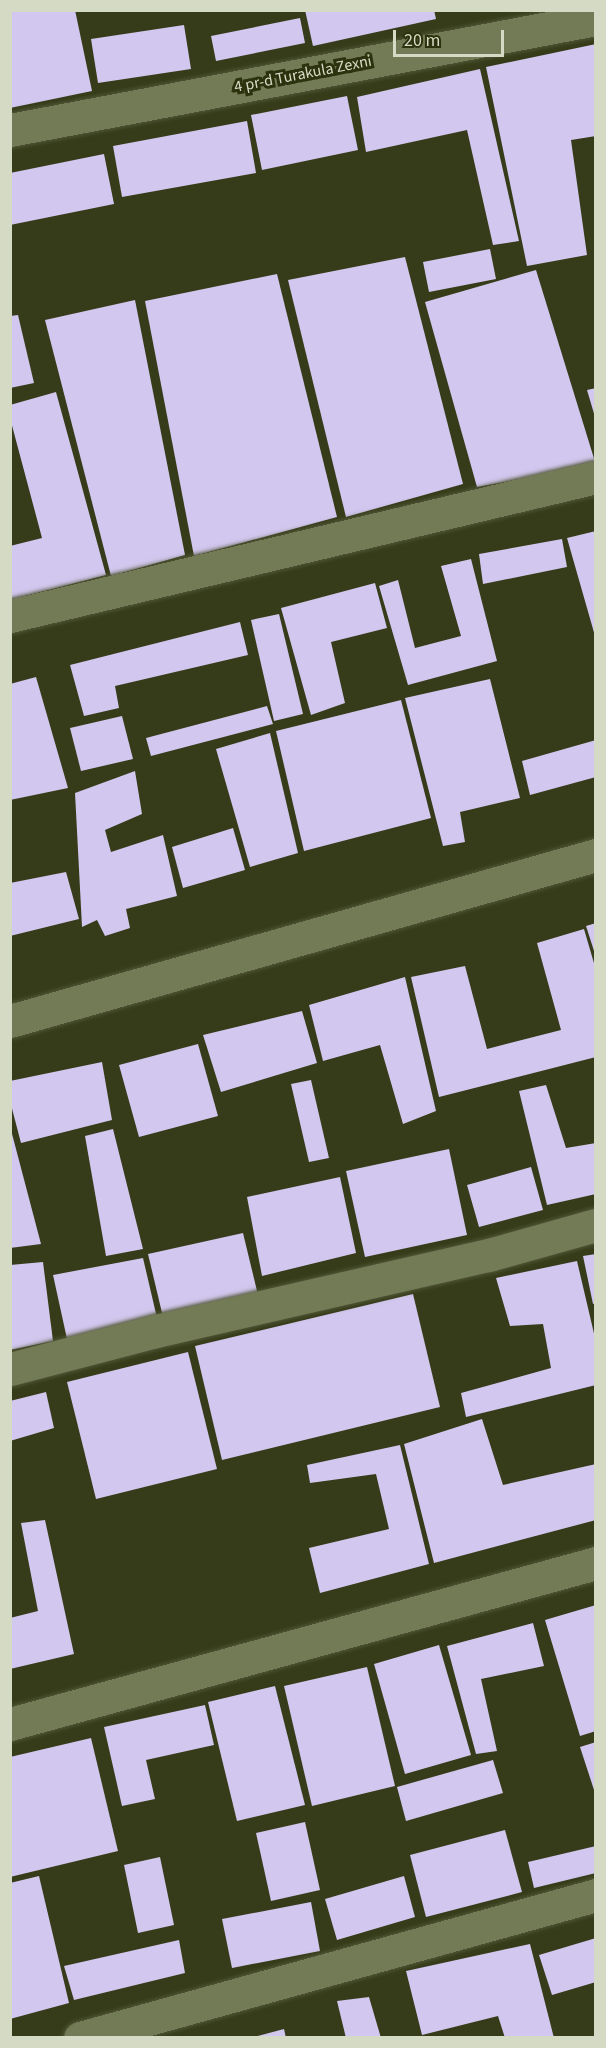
<!DOCTYPE html>
<style>
body{margin:0}
#map{position:relative;width:606px;height:2048px;overflow:hidden;background:#363c19;font-family:"Source Sans 3",sans-serif}
div>[style]{position:absolute}
.building>*{inset:0;background:#d2c7ee}
.roads{filter:drop-shadow(0 0 2px #515638) drop-shadow(0 0 2px #515638)}
.minor>*{height:33px;margin:-16.5px;padding:0 16.5px;transform-origin:16.5px;border-radius:16.5px;background:#737b56}
span{translate:-50% -50%;white-space:nowrap;text-align:center;line-height:1.15;-webkit-text-stroke:6px #2c320e;paint-order:stroke}
.street-label{font-size:16px;color:#d5dac5}
.frame{position:absolute;inset:0;border:12px solid #d5dac5;pointer-events:none}
.scale{position:absolute;left:393px;top:30px;width:111px;height:27px;box-sizing:border-box;border:3px solid #d5dac5;border-top:0;padding-left:8px;font-size:18px;line-height:21px;white-space:nowrap;color:#d5dac5;-webkit-text-stroke:4px #2c320e;paint-order:stroke}
</style>
<div id="map">
<div class="building">
<div style="clip-path:polygon(10px 10px,75px 10px,92px 91px,10px 108px)"></div>
<div style="clip-path:polygon(305px 10px,434px 10px,436px 19px,313px 46px)"></div>
<div style="clip-path:polygon(300px 18px,305px 43px,216px 61px,211px 36px)"></div>
<div style="clip-path:polygon(184px 25px,191px 69px,98px 83px,91px 39px)"></div>
<div style="clip-path:polygon(596px 44px,596px 136px,571px 140px,587px 255px,527px 266px,486px 67px)"></div>
<div style="clip-path:polygon(480px 69px,519px 241px,493px 245px,467px 130px,366px 152px,357px 97px)"></div>
<div style="clip-path:polygon(347px 96px,358px 150px,262px 170px,251px 115px)"></div>
<div style="clip-path:polygon(247px 121px,256px 173px,122px 197px,113px 146px)"></div>
<div style="clip-path:polygon(104px 154px,114px 204px,10px 225px,10px 173px)"></div>
<div style="clip-path:polygon(490px 249px,496px 279px,429px 292px,423px 262px)"></div>
<div style="clip-path:polygon(405px 257px,463px 484px,346px 517px,288px 280px)"></div>
<div style="clip-path:polygon(536px 270px,596px 465px,477px 487px,425px 302px)"></div>
<div style="clip-path:polygon(277px 274px,337px 517px,194px 556px,145px 301px)"></div>
<div style="clip-path:polygon(135px 300px,185px 555px,111px 576px,45px 320px)"></div>
<div style="clip-path:polygon(18px 315px,34px 383px,10px 388px,10px 316px)"></div>
<div style="clip-path:polygon(596px 388px,596px 417px,595px 417px,587px 390px)"></div>
<div style="clip-path:polygon(56px 392px,106px 575px,10px 600px,10px 546px,42px 538px,10px 418px,10px 405px)"></div>
<div style="clip-path:polygon(596px 531px,596px 636px,595px 636px,567px 538px)"></div>
<div style="clip-path:polygon(562px 539px,567px 567px,483px 584px,479px 554px)"></div>
<div style="clip-path:polygon(471px 559px,497px 661px,408px 685px,379px 586px,398px 580px,415px 648px,461px 636px,441px 566px)"></div>
<div style="clip-path:polygon(375px 583px,387px 628px,331px 642px,345px 703px,311px 715px,281px 608px)"></div>
<div style="clip-path:polygon(279px 614px,303px 714px,274px 721px,251px 620px)"></div>
<div style="clip-path:polygon(240px 622px,248px 655px,115px 686px,119px 708px,84px 716px,70px 665px)"></div>
<div style="clip-path:polygon(36px 677px,68px 788px,10px 800px,10px 684px)"></div>
<div style="clip-path:polygon(490px 679px,520px 798px,460px 812px,465px 842px,443px 846px,405px 698px)"></div>
<div style="clip-path:polygon(401px 700px,431px 818px,304px 851px,276px 731px)"></div>
<div style="clip-path:polygon(267px 706px,273px 724px,151px 756px,146px 738px)"></div>
<div style="clip-path:polygon(122px 716px,133px 759px,81px 771px,70px 728px)"></div>
<div style="clip-path:polygon(270px 733px,298px 853px,250px 867px,216px 749px)"></div>
<div style="clip-path:polygon(596px 740px,596px 777px,530px 795px,522px 761px)"></div>
<div style="clip-path:polygon(135px 771px,142px 814px,105px 830px,111px 852px,163px 835px,177px 896px,126px 909px,130px 928px,105px 936px,97px 920px,82px 927px,75px 793px)"></div>
<div style="clip-path:polygon(233px 828px,245px 870px,183px 888px,172px 847px)"></div>
<div style="clip-path:polygon(66px 872px,79px 919px,10px 936px,10px 883px)"></div>
<div style="clip-path:polygon(596px 923px,596px 954px,595px 954px,586px 926px)"></div>
<div style="clip-path:polygon(584px 929px,596px 970px,596px 1057px,439px 1097px,411px 977px,465px 966px,487px 1049px,561px 1030px,537px 943px)"></div>
<div style="clip-path:polygon(405px 977px,436px 1111px,403px 1124px,380px 1045px,323px 1061px,309px 1005px)"></div>
<div style="clip-path:polygon(302px 1011px,317px 1063px,221px 1092px,203px 1035px)"></div>
<div style="clip-path:polygon(198px 1044px,218px 1116px,139px 1137px,119px 1065px)"></div>
<div style="clip-path:polygon(102px 1062px,112px 1120px,21px 1143px,10px 1101px,10px 1081px)"></div>
<div style="clip-path:polygon(311px 1080px,329px 1158px,309px 1162px,291px 1084px)"></div>
<div style="clip-path:polygon(546px 1085px,566px 1148px,596px 1143px,596px 1194px,547px 1205px,519px 1091px)"></div>
<div style="clip-path:polygon(113px 1129px,143px 1249px,106px 1256px,85px 1136px)"></div>
<div style="clip-path:polygon(10px 1130px,11px 1130px,41px 1244px,10px 1248px)"></div>
<div style="clip-path:polygon(449px 1149px,467px 1235px,365px 1257px,346px 1171px)"></div>
<div style="clip-path:polygon(531px 1167px,543px 1210px,479px 1227px,467px 1185px)"></div>
<div style="clip-path:polygon(340px 1177px,356px 1253px,262px 1276px,247px 1197px)"></div>
<div style="clip-path:polygon(243px 1233px,258px 1295px,163px 1317px,148px 1254px)"></div>
<div style="clip-path:polygon(596px 1254px,596px 1303px,593px 1304px,583px 1256px)"></div>
<div style="clip-path:polygon(143px 1258px,157px 1318px,67px 1339px,53px 1275px)"></div>
<div style="clip-path:polygon(577px 1261px,596px 1342px,596px 1385px,466px 1417px,461px 1393px,551px 1368px,543px 1324px,510px 1326px,496px 1278px)"></div>
<div style="clip-path:polygon(43px 1262px,53px 1341px,10px 1350px,10px 1265px)"></div>
<div style="clip-path:polygon(413px 1294px,440px 1407px,222px 1460px,195px 1346px)"></div>
<div style="clip-path:polygon(188px 1352px,217px 1469px,96px 1499px,67px 1382px)"></div>
<div style="clip-path:polygon(46px 1392px,54px 1428px,10px 1441px,10px 1401px)"></div>
<div style="clip-path:polygon(482px 1419px,503px 1485px,596px 1464px,596px 1520px,434px 1563px,404px 1444px)"></div>
<div style="clip-path:polygon(400px 1445px,429px 1564px,320px 1593px,309px 1548px,389px 1529px,376px 1474px,310px 1483px,307px 1465px)"></div>
<div style="clip-path:polygon(45px 1520px,74px 1654px,10px 1669px,10px 1618px,38px 1611px,21px 1523px)"></div>
<div style="clip-path:polygon(596px 1605px,596px 1731px,580px 1736px,545px 1620px)"></div>
<div style="clip-path:polygon(533px 1623px,544px 1666px,481px 1679px,497px 1751px,476px 1754px,447px 1646px)"></div>
<div style="clip-path:polygon(439px 1645px,471px 1755px,405px 1774px,374px 1664px)"></div>
<div style="clip-path:polygon(367px 1667px,395px 1786px,312px 1806px,284px 1686px)"></div>
<div style="clip-path:polygon(275px 1686px,305px 1805px,237px 1821px,208px 1702px)"></div>
<div style="clip-path:polygon(205px 1705px,214px 1745px,146px 1760px,155px 1799px,122px 1806px,104px 1727px)"></div>
<div style="clip-path:polygon(91px 1738px,118px 1851px,10px 1877px,10px 1757px)"></div>
<div style="clip-path:polygon(596px 1742px,596px 1793px,595px 1793px,580px 1747px)"></div>
<div style="clip-path:polygon(493px 1760px,503px 1793px,406px 1821px,397px 1787px)"></div>
<div style="clip-path:polygon(305px 1822px,320px 1890px,271px 1901px,256px 1833px)"></div>
<div style="clip-path:polygon(505px 1830px,522px 1892px,426px 1917px,410px 1855px)"></div>
<div style="clip-path:polygon(596px 1846px,596px 1873px,534px 1888px,528px 1862px)"></div>
<div style="clip-path:polygon(160px 1857px,174px 1925px,138px 1933px,124px 1865px)"></div>
<div style="clip-path:polygon(39px 1876px,69px 2003px,10px 2019px,10px 1883px)"></div>
<div style="clip-path:polygon(404px 1876px,415px 1917px,337px 1940px,325px 1899px)"></div>
<div style="clip-path:polygon(311px 1902px,320px 1951px,232px 1968px,222px 1919px)"></div>
<div style="clip-path:polygon(596px 1938px,596px 1982px,552px 1995px,539px 1955px)"></div>
<div style="clip-path:polygon(179px 1940px,185px 1973px,74px 2000px,64px 1966px)"></div>
<div style="clip-path:polygon(530px 1944px,554px 2038px,505px 2038px,498px 2016px,422px 2035px,406px 1971px)"></div>
<div style="clip-path:polygon(369px 1997px,381px 2038px,346px 2038px,337px 2001px)"></div>
<div style="clip-path:polygon(284px 2029px,286px 2038px,254px 2038px,254px 2037px)"></div>
</div>
<div class="roads">
<div class="minor">
<div style="left:10px;top:130px;width:596px;rotate:-10.73deg"></div>
<div style="left:10px;top:616px;width:602px;rotate:-13.34deg"></div>
<div style="left:10px;top:1021px;width:609px;rotate:-15.82deg"></div>
<div style="left:10px;top:1369px;width:151px;rotate:-14.6deg"></div>
<div style="left:156px;top:1331px;width:342px;rotate:-12.9deg"></div>
<div style="left:489px;top:1255px;width:111px;rotate:-15.7deg"></div>
<div style="left:10px;top:1724px;width:608px;rotate:-15.36deg"></div>
<div style="left:80px;top:2038px;width:535px;rotate:-15.49deg"></div>
</div>
</div>
<div class="street-label">
<span style="left:303px;top:74px;rotate:-11deg">4 pr-d Turakula Zexni</span>
</div>
<div class="frame"></div>
<div class="scale">20 m</div>
</div>
